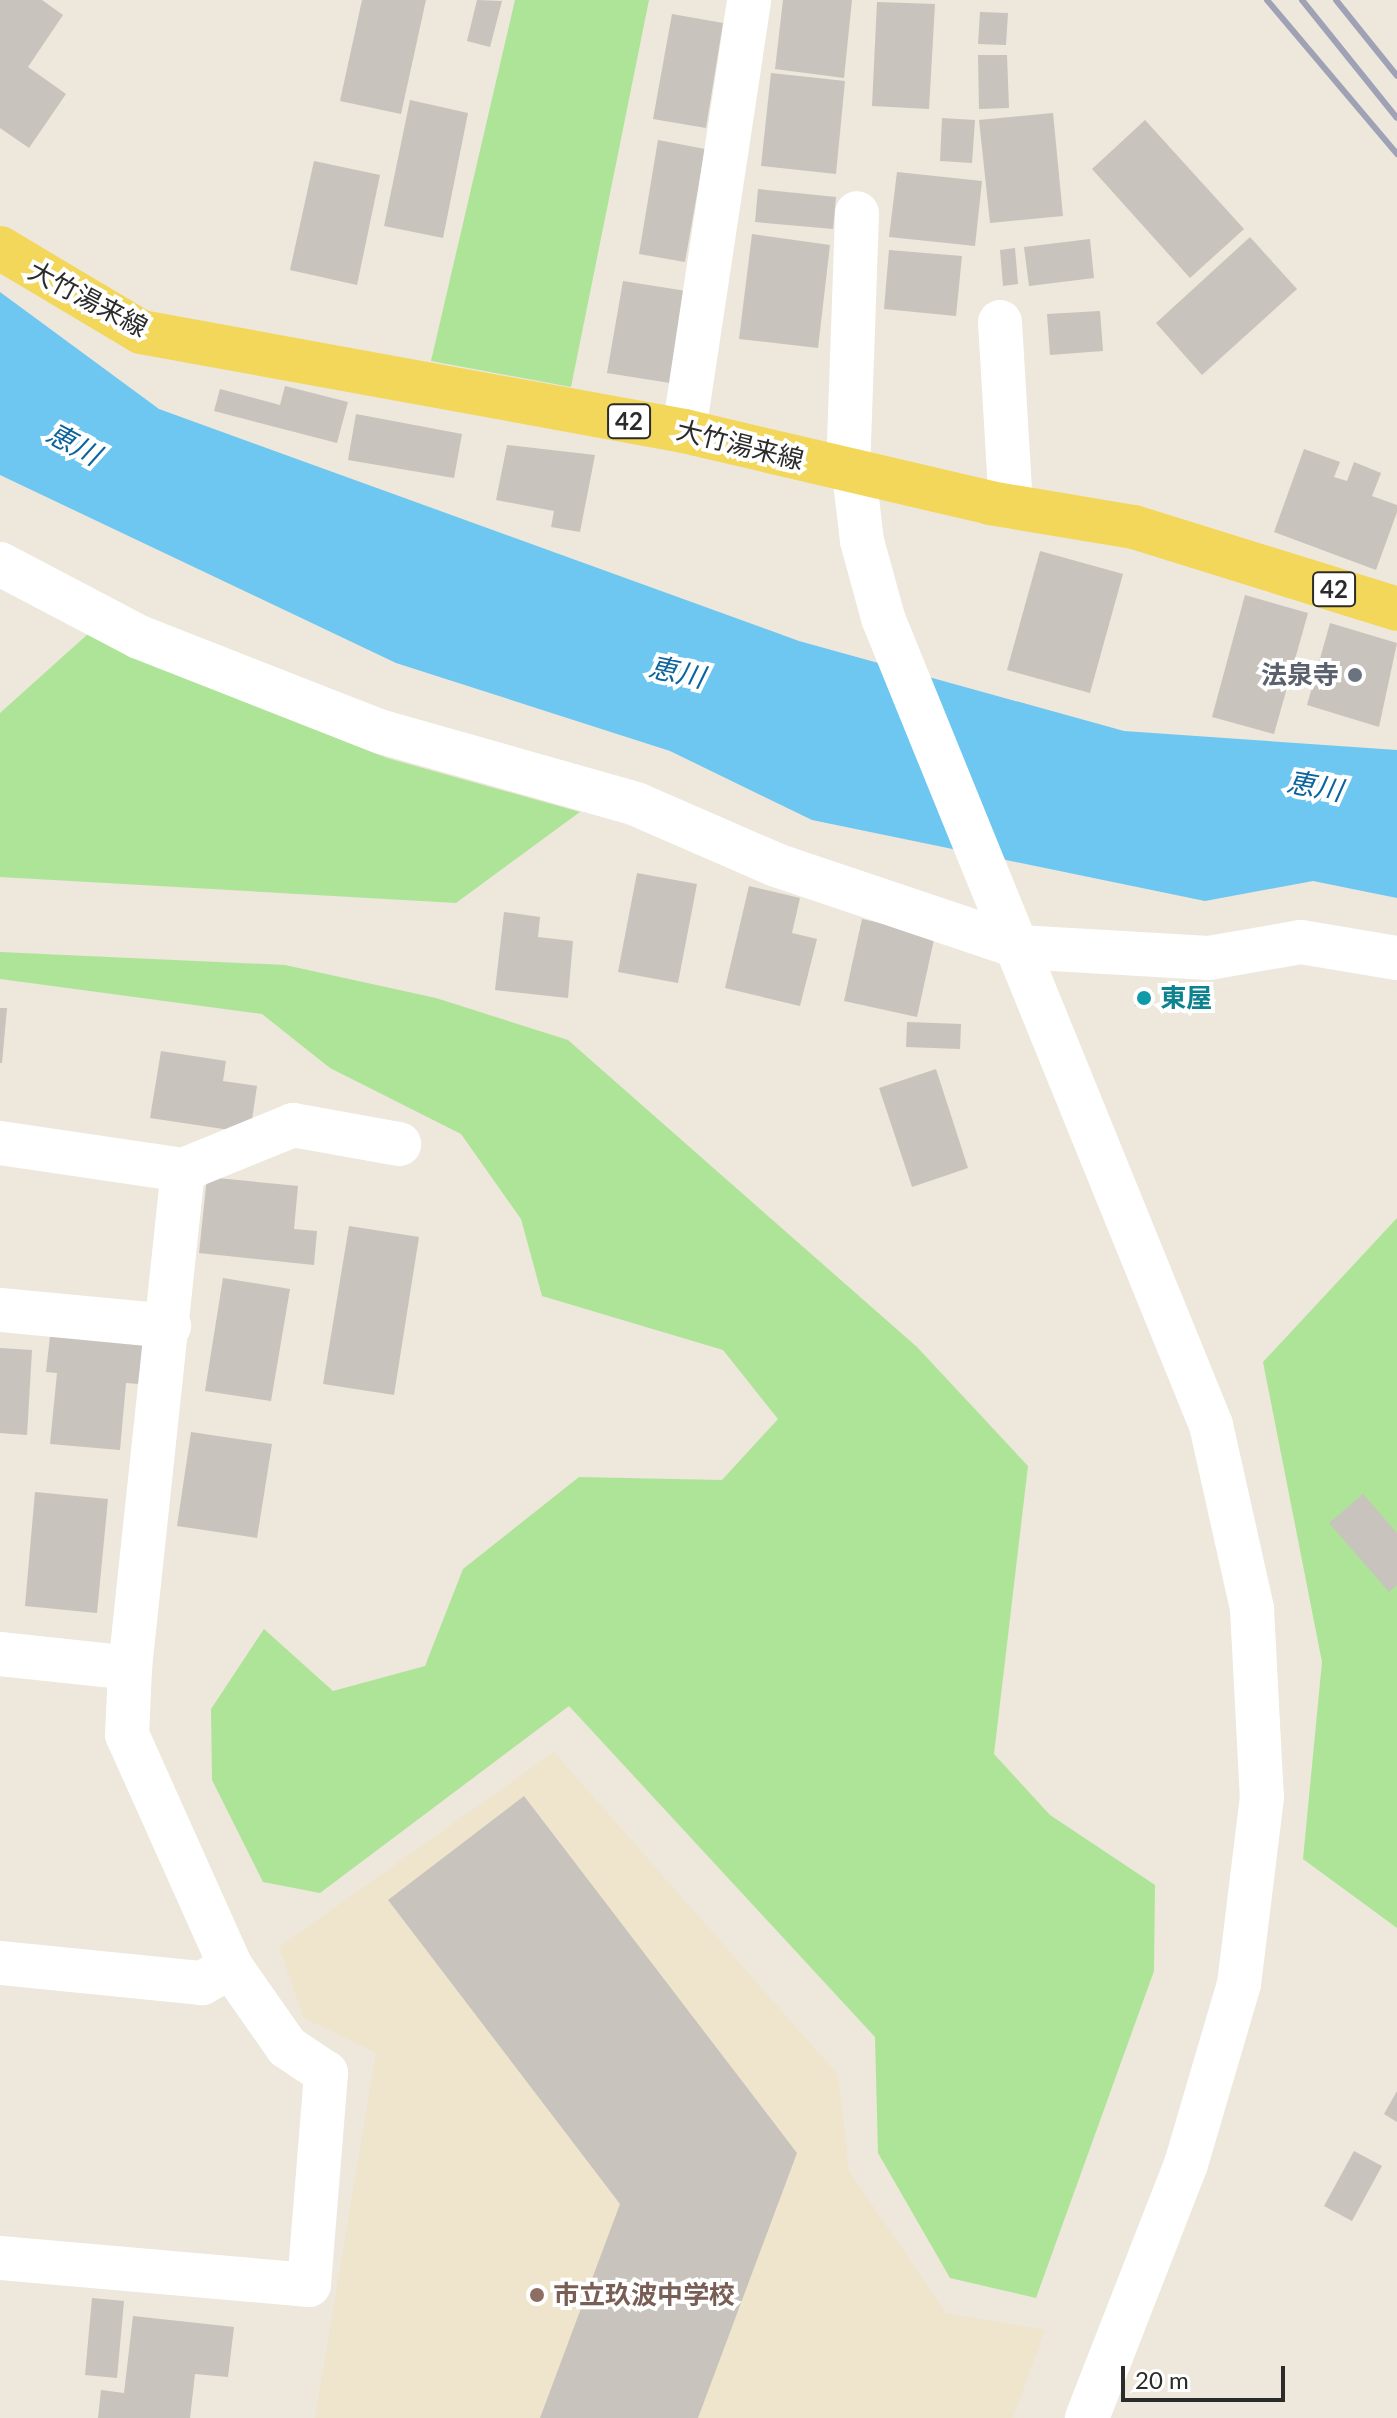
<!DOCTYPE html>
<meta charset="utf-8">
<style>
body{margin:0}
#map{position:relative;width:1397px;height:2418px;overflow:hidden;background:#ede7dc;font-family:Lato,"Noto Sans JP",sans-serif}
div>[style]{position:absolute}
.education>*{inset:0;background:#efe5cc}
.green>*{inset:0;background:#aee498}
.water>*{inset:0;background:#6ec7f0}
.building>*{inset:0;background:#c8c3bc}
.minor>*{height:44px;margin:-22px;padding:0 22px;transform-origin:22px;border-radius:22px;background:#fff}
.tertiary>*{height:44px;margin:-22px;padding:0 22px;transform-origin:22px;border-radius:22px;background:#fff}
.primary>*{height:44px;margin:-22px;padding:0 22px;transform-origin:22px;border-radius:22px;background:#f3d75b}
.rail>*{height:6px;margin:-3px;padding:0 3px;transform-origin:3px;border-radius:3px;background:#9fa1b5}
.dots>*{width:22px;height:22px;translate:-50% -50%;box-sizing:border-box;border:4px solid #fff;border-radius:50%}
span{translate:-50% -50%;white-space:nowrap;text-align:center;line-height:1.15;-webkit-text-stroke:8px #fff;paint-order:stroke}
.shield-label span{padding:2px 6px;background:#fff;border:2px solid;border-radius:6px;-webkit-text-stroke-width:0}
.shield-label{font-size:24px;color:#2b2b2b;font-weight:700}
.street-label{font-size:26px;color:#2b2b2b}
.worship-label{font-size:26px;color:#5b616d;font-weight:700}
.right{translate:-100% -50%;text-align:right}
.culture-label{font-size:26px;color:#0d838f;font-weight:700}
.left{translate:0 -50%;text-align:left}
.education-label{font-size:26px;color:#785e54;font-weight:700}
.water-label{font-size:28px;color:#0b649e;font-style:italic}
.scale{position:absolute;left:1121px;top:2366px;width:164px;height:36px;box-sizing:border-box;border:4px solid #2b2b2b;border-top:0;padding-left:10px;font-size:24px;line-height:28px;white-space:nowrap;color:#2b2b2b;-webkit-text-stroke:6px #fff;paint-order:stroke}
</style>
<div id="map">
<div class="education">
<div style="clip-path:polygon(554px 1752px,838px 2075px,849px 2171px,946px 2313px,1045px 2330px,1013px 2418px,315px 2418px,376px 2053px,304px 2018px,279px 1947px)"></div>
</div>
<div class="green">
<div style="clip-path:polygon(515px 0,649px 0,571px 387px,431px 361px)"></div>
<div style="clip-path:polygon(89px 633px,149px 664px,387px 758px,580px 812px,456px 903px,0 877px,0 713px)"></div>
<div style="clip-path:polygon(0 952px,285px 965px,436px 998px,568px 1040px,917px 1347px,1028px 1466px,994px 1754px,1050px 1815px,1155px 1885px,1154px 1971px,1036px 2298px,950px 2278px,878px 2153px,875px 2037px,569px 1706px,320px 1893px,263px 1882px,212px 1780px,211px 1709px,264px 1629px,333px 1691px,425px 1666px,463px 1569px,579px 1477px,722px 1480px,778px 1419px,723px 1350px,542px 1296px,521px 1219px,461px 1134px,330px 1068px,262px 1014px,0 979px)"></div>
<div style="clip-path:polygon(1397px 1218px,1397px 1928px,1303px 1859px,1322px 1662px,1263px 1362px)"></div>
</div>
<div class="water">
<div style="clip-path:polygon(0 292px,159px 409px,799px 641px,1124px 731px,1397px 750px,1397px 898px,1313px 881px,1205px 901px,812px 820px,670px 751px,396px 663px,0 475px)"></div>
</div>
<div class="building">
<div style="clip-path:polygon(0 0,42px 0,63px 15px,28px 67px,66px 94px,29px 148px,0 128px)"></div>
<div style="clip-path:polygon(362px 0,426px 0,401px 114px,340px 101px)"></div>
<div style="clip-path:polygon(477px 0,502px 1px,490px 47px,467px 41px)"></div>
<div style="clip-path:polygon(783px 0,852px 0,844px 78px,775px 69px)"></div>
<div style="clip-path:polygon(877px 2px,935px 4px,929px 109px,872px 106px)"></div>
<div style="clip-path:polygon(980px 12px,1008px 13px,1006px 45px,978px 44px)"></div>
<div style="clip-path:polygon(672px 14px,723px 23px,706px 128px,653px 119px)"></div>
<div style="clip-path:polygon(978px 55px,1007px 55px,1009px 108px,979px 109px)"></div>
<div style="clip-path:polygon(771px 73px,845px 81px,836px 174px,761px 166px)"></div>
<div style="clip-path:polygon(410px 100px,468px 113px,443px 238px,384px 226px)"></div>
<div style="clip-path:polygon(1053px 113px,1063px 216px,990px 223px,979px 120px)"></div>
<div style="clip-path:polygon(942px 118px,975px 120px,972px 163px,940px 161px)"></div>
<div style="clip-path:polygon(1145px 120px,1244px 229px,1190px 278px,1092px 169px)"></div>
<div style="clip-path:polygon(658px 140px,705px 149px,685px 262px,639px 254px)"></div>
<div style="clip-path:polygon(314px 161px,380px 175px,357px 285px,290px 270px)"></div>
<div style="clip-path:polygon(897px 172px,982px 181px,975px 246px,889px 237px)"></div>
<div style="clip-path:polygon(758px 189px,836px 197px,833px 229px,755px 222px)"></div>
<div style="clip-path:polygon(752px 234px,830px 245px,818px 348px,739px 339px)"></div>
<div style="clip-path:polygon(1250px 237px,1297px 289px,1202px 375px,1156px 323px)"></div>
<div style="clip-path:polygon(1090px 239px,1094px 278px,1029px 286px,1024px 247px)"></div>
<div style="clip-path:polygon(1015px 248px,1018px 284px,1003px 286px,1000px 250px)"></div>
<div style="clip-path:polygon(889px 250px,962px 256px,956px 316px,884px 309px)"></div>
<div style="clip-path:polygon(623px 281px,686px 291px,670px 383px,607px 373px)"></div>
<div style="clip-path:polygon(1100px 311px,1103px 351px,1050px 355px,1047px 314px)"></div>
<div style="clip-path:polygon(285px 386px,348px 402px,337px 443px,214px 411px,220px 389px,280px 405px)"></div>
<div style="clip-path:polygon(356px 414px,462px 434px,454px 478px,348px 460px)"></div>
<div style="clip-path:polygon(507px 445px,595px 455px,580px 532px,551px 527px,554px 511px,496px 500px)"></div>
<div style="clip-path:polygon(1304px 449px,1340px 462px,1334px 477px,1347px 481px,1354px 462px,1381px 473px,1372px 496px,1397px 505px,1397px 512px,1376px 570px,1274px 532px)"></div>
<div style="clip-path:polygon(1040px 551px,1123px 574px,1090px 693px,1007px 670px)"></div>
<div style="clip-path:polygon(1245px 595px,1308px 613px,1274px 734px,1212px 717px)"></div>
<div style="clip-path:polygon(1330px 623px,1397px 643px,1379px 727px,1307px 705px)"></div>
<div style="clip-path:polygon(637px 873px,697px 884px,678px 983px,618px 972px)"></div>
<div style="clip-path:polygon(749px 886px,800px 898px,792px 933px,817px 939px,800px 1006px,725px 988px)"></div>
<div style="clip-path:polygon(504px 912px,540px 917px,538px 937px,573px 941px,568px 998px,495px 990px)"></div>
<div style="clip-path:polygon(862px 919px,935px 935px,917px 1017px,844px 1001px)"></div>
<div style="clip-path:polygon(1137px 990px,1153px 991px,1152px 1006px,1135px 1006px)"></div>
<div style="clip-path:polygon(0 1008px,7px 1008px,2px 1063px,0 1063px)"></div>
<div style="clip-path:polygon(907px 1022px,961px 1024px,960px 1049px,906px 1047px)"></div>
<div style="clip-path:polygon(161px 1051px,226px 1061px,223px 1081px,257px 1086px,250px 1133px,150px 1118px)"></div>
<div style="clip-path:polygon(936px 1069px,968px 1168px,912px 1187px,879px 1088px)"></div>
<div style="clip-path:polygon(207px 1177px,298px 1186px,294px 1229px,317px 1231px,314px 1265px,199px 1253px)"></div>
<div style="clip-path:polygon(349px 1226px,419px 1237px,394px 1395px,323px 1384px)"></div>
<div style="clip-path:polygon(223px 1278px,290px 1289px,271px 1401px,205px 1391px)"></div>
<div style="clip-path:polygon(50px 1336px,143px 1345px,139px 1384px,126px 1383px,120px 1450px,50px 1444px,57px 1373px,46px 1372px)"></div>
<div style="clip-path:polygon(0 1348px,32px 1350px,27px 1435px,0 1433px)"></div>
<div style="clip-path:polygon(191px 1432px,272px 1444px,257px 1538px,177px 1526px)"></div>
<div style="clip-path:polygon(35px 1492px,108px 1499px,97px 1613px,25px 1606px)"></div>
<div style="clip-path:polygon(1363px 1494px,1397px 1533px,1397px 1585px,1389px 1592px,1329px 1523px)"></div>
<div style="clip-path:polygon(524px 1796px,797px 2153px,698px 2418px,540px 2418px,620px 2204px,388px 1900px)"></div>
<div style="clip-path:polygon(1397px 2091px,1397px 2122px,1384px 2114px)"></div>
<div style="clip-path:polygon(1354px 2151px,1382px 2166px,1352px 2221px,1324px 2206px)"></div>
<div style="clip-path:polygon(92px 2298px,124px 2301px,117px 2378px,85px 2375px)"></div>
<div style="clip-path:polygon(133px 2316px,234px 2327px,228px 2377px,195px 2374px,190px 2418px,98px 2418px,101px 2390px,124px 2393px)"></div>
</div>
<div class="minor">
<div style="left:1000px;top:322px;width:185px;rotate:86.6deg"></div>
<div style="left:684px;top:431px;width:436px;rotate:-81.4deg"></div>
<div style="left:848px;top:472px;width:259px;rotate:-88deg"></div>
<div style="left:0;top:564px;width:157px;rotate:27.7deg"></div>
<div style="left:139px;top:637px;width:261px;rotate:21.4deg"></div>
<div style="left:382px;top:732px;width:264px;rotate:15.8deg"></div>
<div style="left:636px;top:804px;width:153px;rotate:23.5deg"></div>
<div style="left:776px;top:865px;width:256px;rotate:18.6deg"></div>
<div style="left:1019px;top:947px;width:190px;rotate:3.3deg"></div>
<div style="left:1209px;top:958px;width:93px;rotate:-9.9deg"></div>
<div style="left:1301px;top:942px;width:97px;rotate:9.5deg"></div>
<div style="left:0;top:1143px;width:185px;rotate:8.4deg"></div>
<div style="left:0;top:1310px;width:170px;rotate:5.4deg"></div>
<div style="left:0;top:1654px;width:131px;rotate:6.1deg"></div>
<div style="left:0;top:1963px;width:203px;rotate:5.7deg"></div>
<div style="left:202px;top:1983px;width:33px;rotate:-29deg"></div>
<div style="left:0;top:2258px;width:310px;rotate:5deg"></div>
<div style="left:309px;top:2285px;width:213px;rotate:-85.4deg"></div>
<div style="left:326px;top:2073px;width:47px;rotate:-146.3deg"></div>
<div style="left:287px;top:2047px;width:98px;rotate:-125deg"></div>
<div style="left:231px;top:1967px;width:254px;rotate:-114.1deg"></div>
<div style="left:127px;top:1735px;width:67px;rotate:-87.4deg"></div>
<div style="left:130px;top:1668px;width:501px;rotate:-83.93deg"></div>
<div style="left:183px;top:1170px;width:119px;rotate:-22.2deg"></div>
<div style="left:293px;top:1125px;width:108px;rotate:10.2deg"></div>
</div>
<div class="tertiary">
<div style="left:854px;top:473px;width:68px;rotate:83.3deg"></div>
<div style="left:862px;top:541px;width:80px;rotate:74.7deg"></div>
<div style="left:883px;top:618px;width:871px;rotate:67.88deg"></div>
<div style="left:1211px;top:1425px;width:189px;rotate:77.4deg"></div>
<div style="left:1252px;top:1609px;width:188px;rotate:87deg"></div>
<div style="left:1262px;top:1797px;width:188px;rotate:97deg"></div>
<div style="left:1239px;top:1984px;width:188px;rotate:106.4deg"></div>
<div style="left:1186px;top:2164px;width:273px;rotate:111.3deg"></div>
</div>
<div class="primary">
<div style="left:0;top:248px;width:164px;rotate:30.8deg"></div>
<div style="left:141px;top:332px;width:552px;rotate:10.33deg"></div>
<div style="left:684px;top:431px;width:314px;rotate:13.2deg"></div>
<div style="left:990px;top:503px;width:146px;rotate:9.5deg"></div>
<div style="left:1134px;top:527px;width:275px;rotate:17.3deg"></div>
</div>
<div class="rail">
<div style="left:1267px;top:0;width:202px;rotate:49.8deg"></div>
<div style="left:1302px;top:0;width:151px;rotate:51.2deg"></div>
<div style="left:1336px;top:0;width:97px;rotate:51.2deg"></div>
</div>
<div class="dots">
<div style="left:1355px;top:675px;background:#6b7280"></div>
<div style="left:1144px;top:998px;background:#0f9aa8"></div>
<div style="left:537px;top:2295px;background:#8d6e63"></div>
</div>
<div class="shield-label">
<span style="left:629px;top:421px">42</span>
<span style="left:1334px;top:589px">42</span>
</div>
<div class="street-label">
<span style="left:88px;top:299px;rotate:28deg">大竹湯来線</span>
<span style="left:740px;top:445px;rotate:14deg">大竹湯来線</span>
</div>
<div class="worship-label">
<span class="right" style="left:1339px;top:675px">法泉寺</span>
</div>
<div class="culture-label">
<span class="left" style="left:1160px;top:998px">東屋</span>
</div>
<div class="education-label">
<span class="left" style="left:553px;top:2295px">市立玖波中学校</span>
</div>
<div class="water-label">
<span style="left:74px;top:443px;rotate:28deg">恵川</span>
<span style="left:677px;top:671px;rotate:12deg">恵川</span>
<span style="left:1315px;top:785px;rotate:10deg">恵川</span>
</div>
<div class="scale">20 m</div>
</div>
